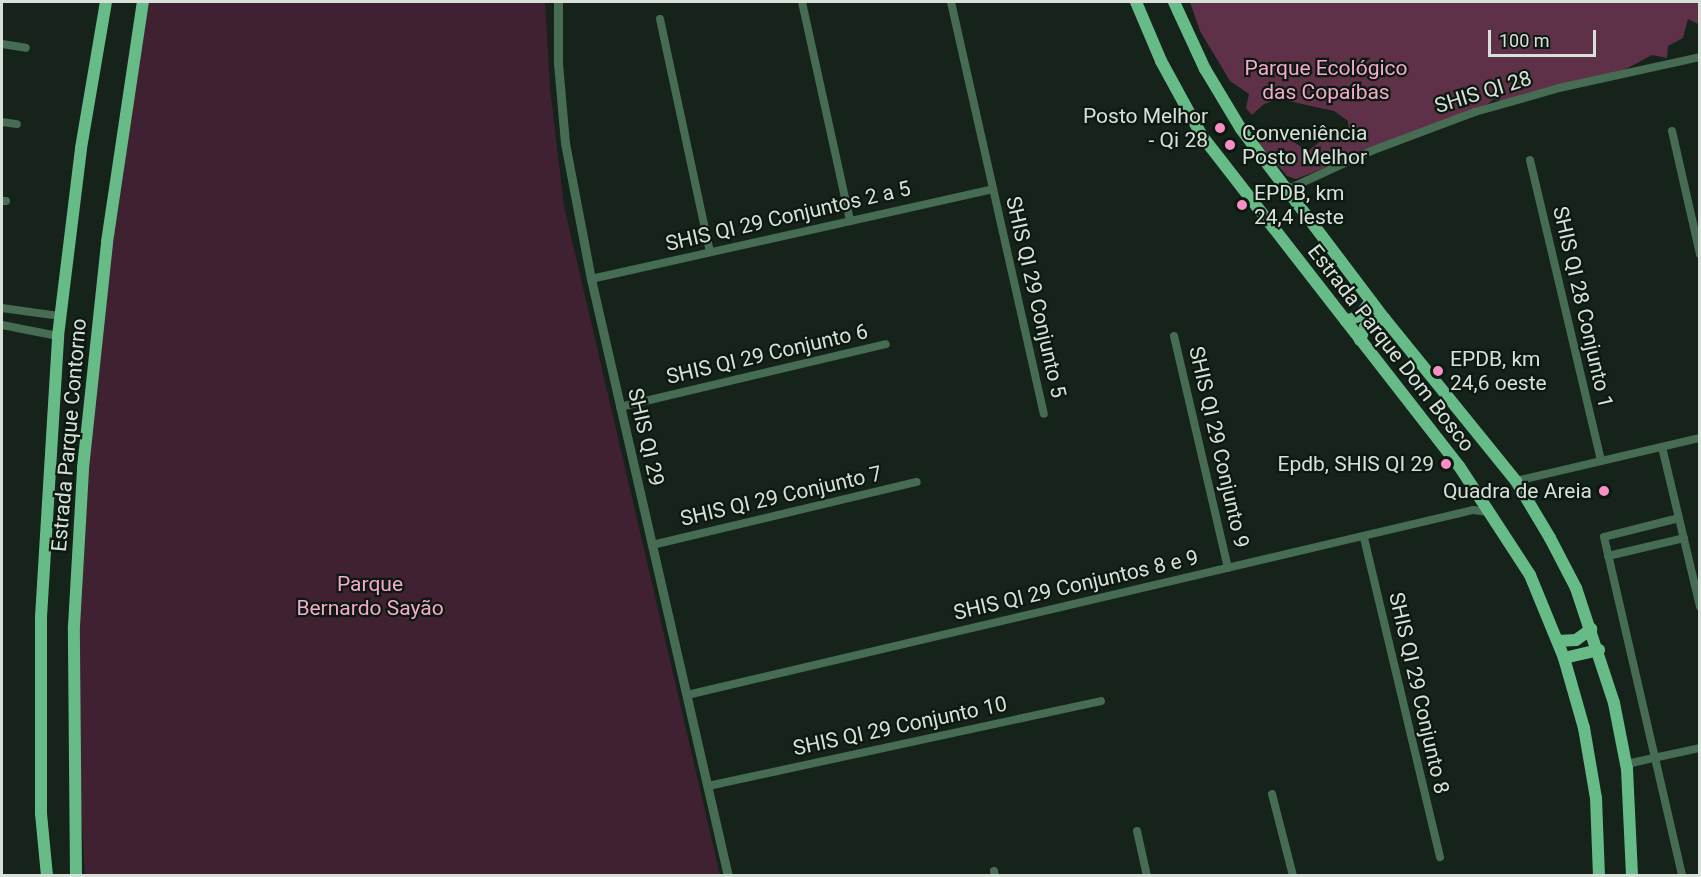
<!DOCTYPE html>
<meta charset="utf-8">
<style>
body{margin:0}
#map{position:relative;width:1701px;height:877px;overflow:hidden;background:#15231a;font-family:Roboto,sans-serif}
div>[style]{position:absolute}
.green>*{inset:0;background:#402131}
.forest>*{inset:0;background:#5f3148}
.minor>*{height:8px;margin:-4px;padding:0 4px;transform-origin:4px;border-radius:4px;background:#466c53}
.tertiary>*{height:9px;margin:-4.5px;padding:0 4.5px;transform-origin:4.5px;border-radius:4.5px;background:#466c53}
.primary>*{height:12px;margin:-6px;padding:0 6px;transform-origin:6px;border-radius:6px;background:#66bb87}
.dots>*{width:16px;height:16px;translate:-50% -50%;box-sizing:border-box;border:3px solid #0c1911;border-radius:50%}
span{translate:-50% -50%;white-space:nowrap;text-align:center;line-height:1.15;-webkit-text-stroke:4.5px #0c1911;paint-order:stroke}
.park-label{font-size:21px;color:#f6a8cd}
.street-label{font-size:21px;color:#d8e0da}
.poi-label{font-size:21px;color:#d8e0da}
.right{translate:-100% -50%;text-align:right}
.left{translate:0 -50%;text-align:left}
.frame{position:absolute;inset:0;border:3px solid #d8e0da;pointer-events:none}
.scale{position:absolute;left:1488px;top:30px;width:108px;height:27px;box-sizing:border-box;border:3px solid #d8e0da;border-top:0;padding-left:8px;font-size:18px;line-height:21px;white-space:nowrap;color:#d8e0da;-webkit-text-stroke:4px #0c1911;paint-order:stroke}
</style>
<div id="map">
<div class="green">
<div style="clip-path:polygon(143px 2px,545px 2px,550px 88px,564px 206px,720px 875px,85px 876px,74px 681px,92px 345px)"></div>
</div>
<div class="forest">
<div style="clip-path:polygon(1190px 2px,1699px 2px,1700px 25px,1688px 19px,1683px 38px,1668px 46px,1667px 58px,1652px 55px,1626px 69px,1566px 87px,1503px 102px,1494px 99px,1484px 107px,1296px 179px,1287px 176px,1259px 143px,1273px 129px,1308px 151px,1328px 135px,1349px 134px,1348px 121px,1334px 111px,1279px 99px,1264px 104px,1252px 115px,1246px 108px,1249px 94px,1230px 81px,1200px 31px)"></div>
</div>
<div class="minor">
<div style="left:802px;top:2px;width:223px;rotate:77.6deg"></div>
<div style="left:951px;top:2px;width:422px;rotate:77.3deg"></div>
<div style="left:660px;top:19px;width:238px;rotate:77.9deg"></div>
<div style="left:2px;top:44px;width:24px;rotate:9deg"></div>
<div style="left:2px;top:122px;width:15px;rotate:8deg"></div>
<div style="left:1672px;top:131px;width:126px;rotate:77.2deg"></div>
<div style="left:1530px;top:160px;width:309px;rotate:76.7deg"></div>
<div style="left:1286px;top:190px;width:94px;rotate:-24.6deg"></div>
<div style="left:1371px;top:151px;width:111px;rotate:-20.6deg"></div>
<div style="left:1475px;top:112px;width:87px;rotate:-15.9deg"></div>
<div style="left:1559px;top:88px;width:144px;rotate:-12.4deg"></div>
<div style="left:2px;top:201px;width:4px"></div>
<div style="left:591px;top:279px;width:412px;rotate:-12.6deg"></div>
<div style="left:2px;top:308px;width:59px;rotate:7.9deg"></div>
<div style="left:2px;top:325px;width:57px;rotate:11.1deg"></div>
<div style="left:1174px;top:336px;width:238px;rotate:76.9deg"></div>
<div style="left:620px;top:407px;width:273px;rotate:-13.3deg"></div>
<div style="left:1662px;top:447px;width:164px;rotate:76.6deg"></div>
<div style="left:1516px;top:481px;width:189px;rotate:-13.2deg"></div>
<div style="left:1679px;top:518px;width:77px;rotate:165.8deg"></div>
<div style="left:1604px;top:537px;width:348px;rotate:77deg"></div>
<div style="left:1364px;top:538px;width:328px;rotate:76.6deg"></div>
<div style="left:652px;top:545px;width:272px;rotate:-13.4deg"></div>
<div style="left:1608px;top:556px;width:78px;rotate:-13.3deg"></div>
<div style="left:687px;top:695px;width:807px;rotate:-13.24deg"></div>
<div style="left:1473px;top:510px;width:16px;rotate:7deg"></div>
<div style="left:1627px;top:769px;width:7px;rotate:-56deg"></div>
<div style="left:1631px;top:763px;width:71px;rotate:-12.3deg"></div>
<div style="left:708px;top:786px;width:402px;rotate:-12.2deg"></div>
<div style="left:1272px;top:794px;width:85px;rotate:75.6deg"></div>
<div style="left:1137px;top:831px;width:46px;rotate:77.5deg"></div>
<div style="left:994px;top:871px;width:5px;rotate:79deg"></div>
</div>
<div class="tertiary">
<div style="left:558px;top:2px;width:61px;rotate:90deg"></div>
<div style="left:558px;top:63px;width:80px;rotate:85deg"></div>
<div style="left:565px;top:143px;width:138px;rotate:79.2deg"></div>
<div style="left:591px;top:279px;width:613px;rotate:77.08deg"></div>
</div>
<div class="primary">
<div style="left:1136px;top:2px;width:64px;rotate:67deg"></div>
<div style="left:1161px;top:61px;width:85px;rotate:61.3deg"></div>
<div style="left:1202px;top:136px;width:418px;rotate:52.1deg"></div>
<div style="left:1459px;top:466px;width:130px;rotate:56.9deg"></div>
<div style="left:1530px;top:575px;width:90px;rotate:67.7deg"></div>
<div style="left:1564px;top:658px;width:73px;rotate:74.1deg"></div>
<div style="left:1584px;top:728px;width:71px;rotate:80.3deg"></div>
<div style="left:1596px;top:798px;width:78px;rotate:87.8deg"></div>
<div style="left:1174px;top:2px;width:74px;rotate:65.2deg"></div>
<div style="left:1205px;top:69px;width:70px;rotate:59deg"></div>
<div style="left:1241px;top:129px;width:237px;rotate:52.9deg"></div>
<div style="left:1384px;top:318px;width:210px;rotate:51deg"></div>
<div style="left:1516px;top:481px;width:66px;rotate:59.2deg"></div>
<div style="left:1550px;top:538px;width:56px;rotate:62.5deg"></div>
<div style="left:1576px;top:588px;width:121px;rotate:71.7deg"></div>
<div style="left:1614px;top:703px;width:67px;rotate:78.9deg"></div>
<div style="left:1627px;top:769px;width:107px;rotate:87.3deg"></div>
<div style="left:1346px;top:321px;width:14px;rotate:-21deg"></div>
<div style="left:1359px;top:316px;width:19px;rotate:-51deg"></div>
<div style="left:1360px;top:340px;width:14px;rotate:-69deg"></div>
<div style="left:1365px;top:327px;width:21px;rotate:-25deg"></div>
<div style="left:1558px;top:641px;width:18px;rotate:-3deg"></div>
<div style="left:1576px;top:640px;width:19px;rotate:-36deg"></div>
<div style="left:1564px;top:658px;width:36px;rotate:-13deg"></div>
<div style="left:47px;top:876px;width:62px;rotate:-95.5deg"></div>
<div style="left:41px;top:814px;width:197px;rotate:-90deg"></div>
<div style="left:41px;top:617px;width:282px;rotate:-86.5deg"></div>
<div style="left:58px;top:336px;width:189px;rotate:-83deg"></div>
<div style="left:81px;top:148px;width:148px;rotate:-80.3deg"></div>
<div style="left:76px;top:876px;width:250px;rotate:-90.5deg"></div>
<div style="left:74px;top:626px;width:158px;rotate:-86.7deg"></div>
<div style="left:83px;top:468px;width:227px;rotate:-83.9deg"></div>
<div style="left:107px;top:242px;width:243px;rotate:-81.5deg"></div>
</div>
<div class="dots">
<div style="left:1220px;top:128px;background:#fb8fc5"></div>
<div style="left:1230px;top:145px;background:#fb8fc5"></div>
<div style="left:1242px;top:205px;background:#fb8fc5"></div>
<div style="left:1438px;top:371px;background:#fb8fc5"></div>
<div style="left:1446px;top:464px;background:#fb8fc5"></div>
<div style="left:1604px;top:491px;background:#fb8fc5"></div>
</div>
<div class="park-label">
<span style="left:1326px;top:80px">Parque Ecológico<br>das Copaíbas</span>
<span style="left:370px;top:596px">Parque<br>Bernardo Sayão</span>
</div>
<div class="street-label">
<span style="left:1483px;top:92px;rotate:-17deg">SHIS QI 28</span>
<span style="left:788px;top:216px;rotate:-13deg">SHIS QI 29 Conjuntos 2 a 5</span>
<span style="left:1036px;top:297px;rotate:77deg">SHIS QI 29 Conjunto 5</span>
<span style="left:1583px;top:307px;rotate:77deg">SHIS QI 28 Conjunto 1</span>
<span style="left:1391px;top:348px;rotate:52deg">Estrada Parque Dom Bosco</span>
<span style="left:767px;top:354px;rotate:-13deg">SHIS QI 29 Conjunto 6</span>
<span style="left:69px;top:435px;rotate:-85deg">Estrada Parque Contorno</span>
<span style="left:646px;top:437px;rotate:77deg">SHIS QI 29</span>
<span style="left:1219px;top:447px;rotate:77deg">SHIS QI 29 Conjunto 9</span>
<span style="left:781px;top:496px;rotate:-13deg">SHIS QI 29 Conjunto 7</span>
<span style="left:1076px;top:585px;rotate:-13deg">SHIS QI 29 Conjuntos 8 e 9</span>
<span style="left:1419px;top:693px;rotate:77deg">SHIS QI 29 Conjunto 8</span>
<span style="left:900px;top:726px;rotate:-12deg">SHIS QI 29 Conjunto 10</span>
</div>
<div class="poi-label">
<span class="right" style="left:1208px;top:128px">Posto Melhor<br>- Qi 28</span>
<span class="left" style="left:1242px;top:145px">Conveniência<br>Posto Melhor</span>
<span class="left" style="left:1254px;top:205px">EPDB, km<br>24,4 leste</span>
<span class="left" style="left:1450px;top:371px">EPDB, km<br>24,6 oeste</span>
<span class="right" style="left:1434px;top:464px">Epdb, SHIS QI 29</span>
<span class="right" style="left:1592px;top:491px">Quadra de Areia</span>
</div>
<div class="frame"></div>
<div class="scale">100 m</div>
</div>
